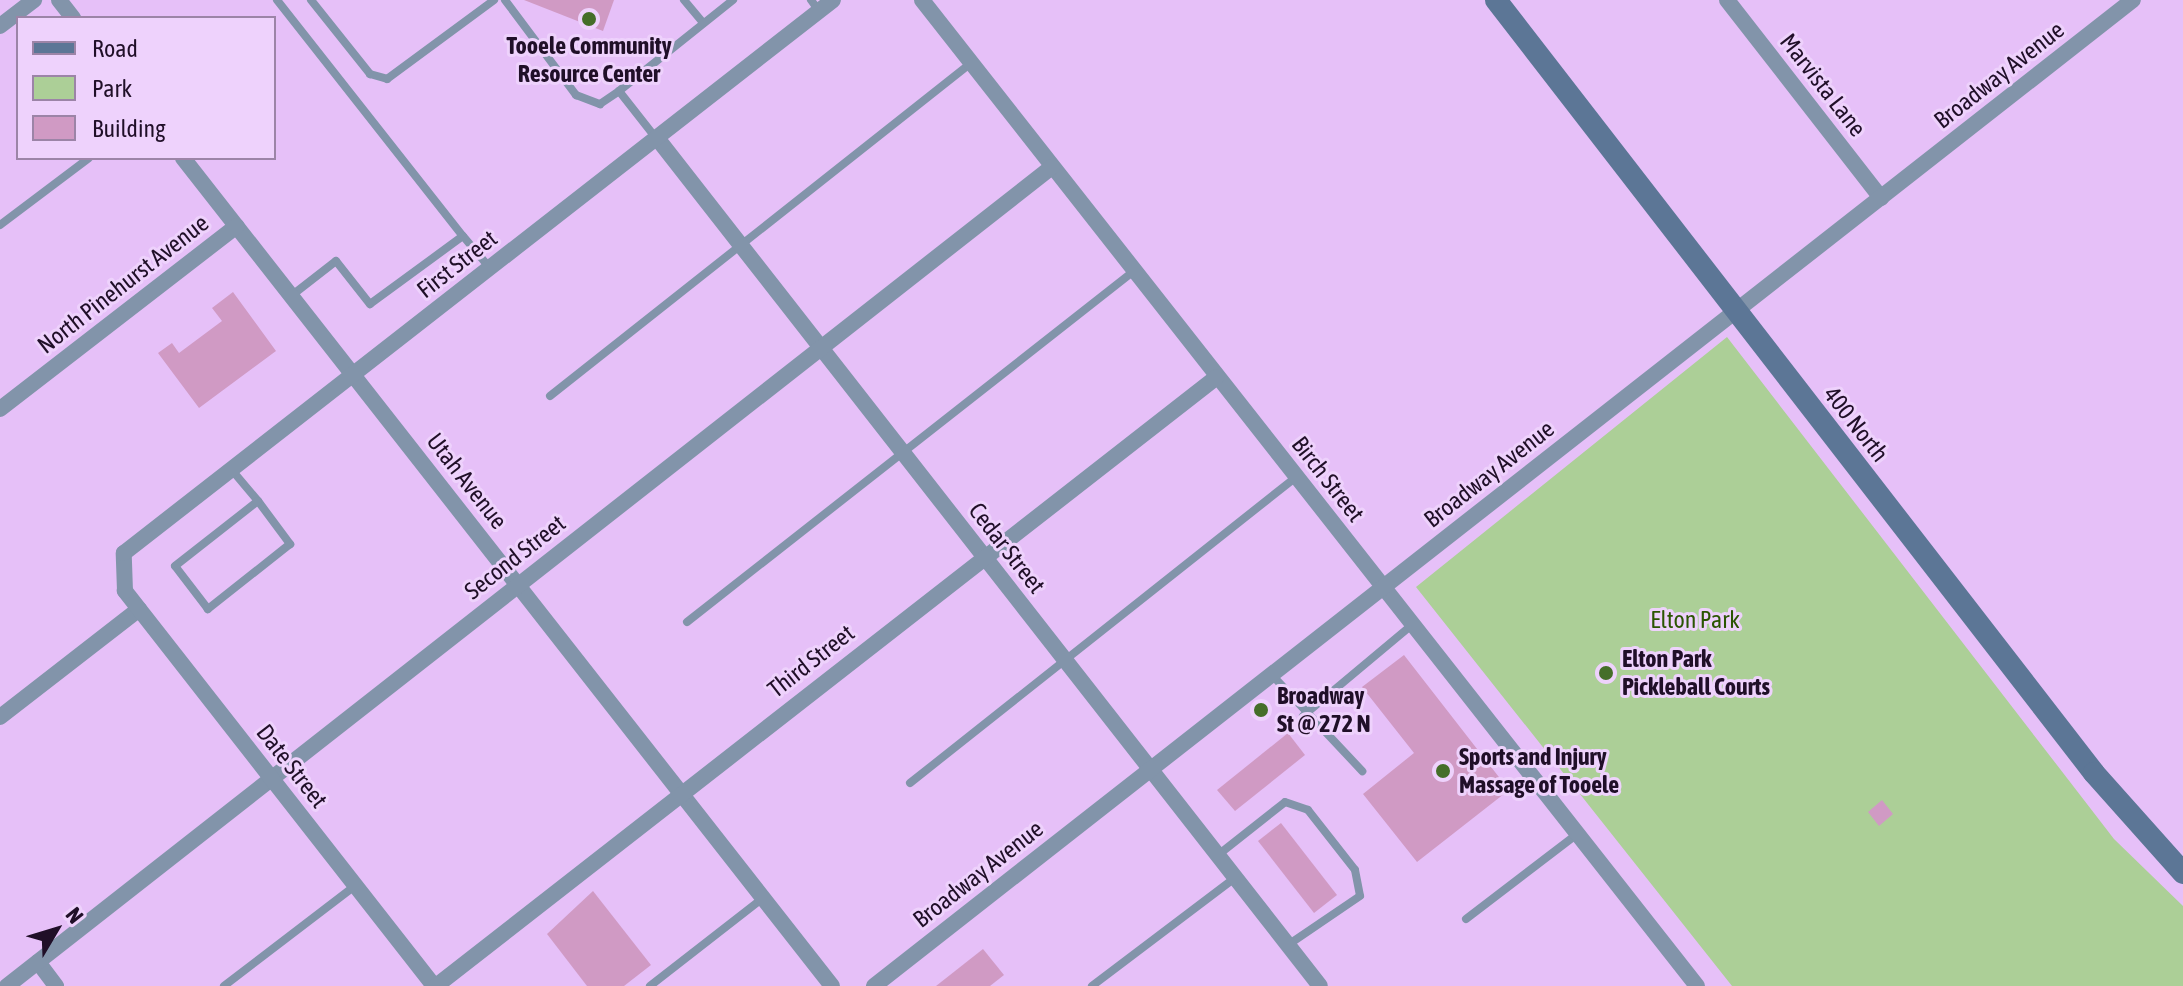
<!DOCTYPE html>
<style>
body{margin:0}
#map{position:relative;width:2183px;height:986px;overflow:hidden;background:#e6c0f8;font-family:"Asap Condensed",sans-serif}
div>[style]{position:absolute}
.green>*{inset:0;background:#accf97}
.building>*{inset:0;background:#d09ac4}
.lane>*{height:8px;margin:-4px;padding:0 4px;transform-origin:4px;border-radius:4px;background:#8294aa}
.street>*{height:16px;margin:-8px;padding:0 8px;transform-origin:8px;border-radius:8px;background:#8294aa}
.secondary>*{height:22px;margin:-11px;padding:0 11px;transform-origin:11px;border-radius:11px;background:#5c7696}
.dots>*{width:22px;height:22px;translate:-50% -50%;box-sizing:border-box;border:4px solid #eed2fc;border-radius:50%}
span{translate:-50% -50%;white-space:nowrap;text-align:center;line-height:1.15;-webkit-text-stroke:6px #eed2fc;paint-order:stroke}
.poi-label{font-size:24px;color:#200f28;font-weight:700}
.left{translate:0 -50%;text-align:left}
.street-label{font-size:24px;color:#200f28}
.park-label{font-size:24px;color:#2b5502}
.legend{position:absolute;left:16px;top:16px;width:260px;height:144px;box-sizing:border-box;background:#eed2fc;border:2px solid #9c84a7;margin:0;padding:10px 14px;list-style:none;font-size:24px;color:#200f28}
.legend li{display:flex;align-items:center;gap:16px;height:40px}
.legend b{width:40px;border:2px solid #9c84a7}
.north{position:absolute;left:16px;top:890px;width:80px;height:80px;-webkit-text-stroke:6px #eed2fc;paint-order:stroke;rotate:52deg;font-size:22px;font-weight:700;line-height:32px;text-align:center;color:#200f28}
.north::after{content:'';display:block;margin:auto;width:28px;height:36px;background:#200f28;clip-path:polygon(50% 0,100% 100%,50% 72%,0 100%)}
</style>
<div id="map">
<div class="green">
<div style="clip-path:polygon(1727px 337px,2114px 839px,2183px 906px,2183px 986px,1732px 986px,1416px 587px)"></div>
</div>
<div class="building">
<div style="clip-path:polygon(524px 0,614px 0,603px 31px)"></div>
<div style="clip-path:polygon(233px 292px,276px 351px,199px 408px,158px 353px,172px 343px,179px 353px,222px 321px,212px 308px)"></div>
<div style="clip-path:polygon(1404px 655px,1509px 790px,1417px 862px,1363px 794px,1414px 753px,1362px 687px)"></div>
<div style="clip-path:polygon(1288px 733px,1305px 755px,1235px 811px,1217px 790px)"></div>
<div style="clip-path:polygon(1882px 800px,1893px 814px,1879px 826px,1868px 812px)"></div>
<div style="clip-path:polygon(1281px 823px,1337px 895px,1314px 913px,1258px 841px)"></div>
<div style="clip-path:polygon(593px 891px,651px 965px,624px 986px,587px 986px,547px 934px)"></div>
<div style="clip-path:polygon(983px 949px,1004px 975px,990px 986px,936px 986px)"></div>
</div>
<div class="lane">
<div style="left:277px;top:0;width:300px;rotate:51.8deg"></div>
<div style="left:311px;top:0;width:95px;rotate:51.4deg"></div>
<div style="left:370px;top:74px;width:18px;rotate:16deg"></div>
<div style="left:387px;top:79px;width:133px;rotate:-36.4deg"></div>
<div style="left:505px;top:0;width:119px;rotate:53.2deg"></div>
<div style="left:576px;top:95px;width:26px;rotate:21deg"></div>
<div style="left:600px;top:104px;width:23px;rotate:-34deg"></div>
<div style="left:619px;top:91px;width:60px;rotate:51.8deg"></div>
<div style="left:684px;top:0;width:30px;rotate:50deg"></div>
<div style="left:811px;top:0;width:14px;rotate:54deg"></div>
<div style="left:619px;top:91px;width:146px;rotate:-38.6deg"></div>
<div style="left:0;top:225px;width:111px;rotate:-37deg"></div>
<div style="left:291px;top:296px;width:57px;rotate:-37.9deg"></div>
<div style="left:336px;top:261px;width:55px;rotate:51.7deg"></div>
<div style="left:370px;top:304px;width:115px;rotate:-36.2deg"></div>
<div style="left:463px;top:236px;width:40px;rotate:50deg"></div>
<div style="left:550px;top:396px;width:537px;rotate:-38.34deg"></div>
<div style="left:231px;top:469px;width:42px;rotate:49.8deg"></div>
<div style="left:258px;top:501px;width:54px;rotate:53.3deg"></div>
<div style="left:290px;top:544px;width:105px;rotate:141.6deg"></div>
<div style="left:208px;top:609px;width:54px;rotate:-127.5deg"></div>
<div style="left:175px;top:566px;width:105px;rotate:-38.1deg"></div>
<div style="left:687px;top:622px;width:568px;rotate:-38.14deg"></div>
<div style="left:1272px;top:675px;width:132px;rotate:46.8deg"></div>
<div style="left:1303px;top:716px;width:143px;rotate:-39.9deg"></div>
<div style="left:910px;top:783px;width:493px;rotate:-38.4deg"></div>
<div style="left:1218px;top:855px;width:85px;rotate:-38.3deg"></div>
<div style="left:1285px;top:802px;width:24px;rotate:19deg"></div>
<div style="left:1308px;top:810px;width:76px;rotate:51.9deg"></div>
<div style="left:1355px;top:870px;width:26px;rotate:79deg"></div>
<div style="left:1360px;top:896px;width:87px;rotate:145.8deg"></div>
<div style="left:1466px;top:919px;width:140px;rotate:-37.4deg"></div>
<div style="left:224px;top:986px;width:165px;rotate:-37.4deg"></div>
<div style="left:650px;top:986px;width:143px;rotate:-37.9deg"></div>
<div style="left:1092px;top:986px;width:179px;rotate:-37.1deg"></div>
</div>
<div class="street">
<div style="left:59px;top:0;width:23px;rotate:52deg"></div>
<div style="left:922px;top:0;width:1254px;rotate:51.83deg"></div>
<div style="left:1727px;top:0;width:251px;rotate:52.1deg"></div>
<div style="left:0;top:26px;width:43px;rotate:-37.4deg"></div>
<div style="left:657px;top:138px;width:1076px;rotate:51.98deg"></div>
<div style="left:183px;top:158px;width:1052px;rotate:51.91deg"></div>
<div style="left:0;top:409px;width:299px;rotate:-37.7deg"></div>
<div style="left:0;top:717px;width:176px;rotate:-37.8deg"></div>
<div style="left:38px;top:962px;width:30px;rotate:53deg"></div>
<div style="left:7px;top:986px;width:1328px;rotate:-38.09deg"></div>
<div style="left:434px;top:986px;width:502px;rotate:-128.04deg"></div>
<div style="left:125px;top:591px;width:38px;rotate:-92deg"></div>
<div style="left:124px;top:553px;width:899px;rotate:-37.95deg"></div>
<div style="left:436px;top:986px;width:990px;rotate:-37.95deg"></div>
<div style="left:874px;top:986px;width:1599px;rotate:-38.07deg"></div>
</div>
<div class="secondary">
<div style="left:1496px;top:0;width:977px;rotate:52.27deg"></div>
<div style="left:2094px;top:773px;width:134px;rotate:48.3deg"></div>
</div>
<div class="dots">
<div style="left:589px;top:19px;background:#456e29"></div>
<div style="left:1606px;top:673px;background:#456e29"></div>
<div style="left:1261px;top:710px;background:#456e29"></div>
<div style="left:1443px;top:771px;background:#456e29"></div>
</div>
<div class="poi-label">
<span style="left:589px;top:60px">Tooele Community<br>Resource Center</span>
<span class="left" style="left:1622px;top:673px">Elton Park<br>Pickleball Courts</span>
<span class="left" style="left:1277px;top:710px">Broadway<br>St @ 272 N</span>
<span class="left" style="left:1459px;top:771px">Sports and Injury<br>Massage of Tooele</span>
</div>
<div class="street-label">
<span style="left:1999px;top:75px;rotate:-38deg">Broadway Avenue</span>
<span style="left:1823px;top:85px;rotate:52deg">Marvista Lane</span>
<span style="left:457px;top:264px;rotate:-38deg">First Street</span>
<span style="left:123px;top:284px;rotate:-38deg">North Pinehurst Avenue</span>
<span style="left:1856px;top:424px;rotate:52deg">400 North</span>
<span style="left:1489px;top:474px;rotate:-38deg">Broadway Avenue</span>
<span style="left:1328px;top:479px;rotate:52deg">Birch Street</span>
<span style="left:467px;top:481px;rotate:52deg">Utah Avenue</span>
<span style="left:1007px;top:548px;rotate:52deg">Cedar Street</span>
<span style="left:515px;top:557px;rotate:-38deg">Second Street</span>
<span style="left:811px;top:661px;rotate:-38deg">Third Street</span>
<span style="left:292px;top:766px;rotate:52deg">Date Street</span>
<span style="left:978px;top:874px;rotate:-38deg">Broadway Avenue</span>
</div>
<div class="park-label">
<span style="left:1695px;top:620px">Elton Park</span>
</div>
<ul class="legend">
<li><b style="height:10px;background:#5c7696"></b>Road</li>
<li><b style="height:22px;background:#accf97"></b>Park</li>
<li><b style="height:22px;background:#d09ac4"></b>Building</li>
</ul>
<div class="north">N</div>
</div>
